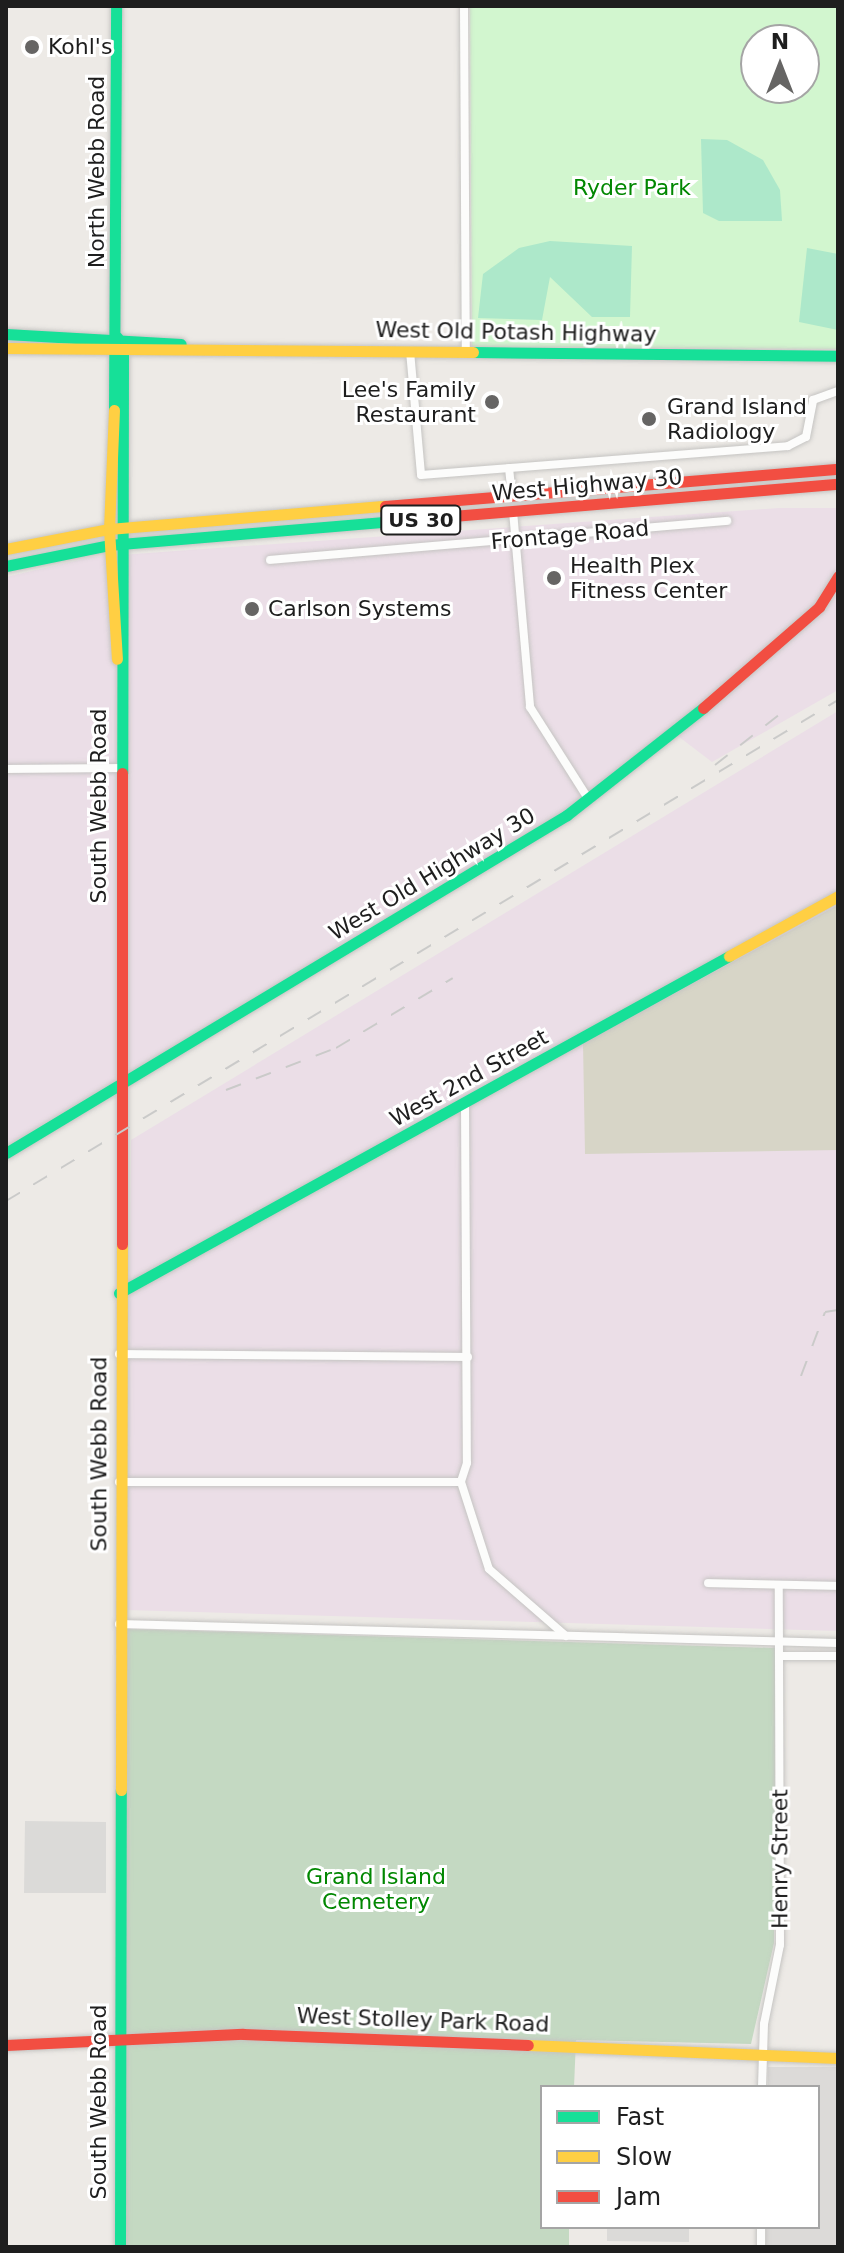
<!DOCTYPE html>
<style>
body{margin:0}
#map{position:relative;width:844px;height:2253px;overflow:hidden;background:#edeae6;font-family:"DejaVu Sans",sans-serif}
div>[style]{position:absolute}
.residential>*{inset:0;background:#dcdad8}
.industrial>*{inset:0;background:#ebdee7}
.religious>*{inset:0;background:#dbdad8}
.construction>*{inset:0;background:#d7d5c7}
.cemetery>*{inset:0;background:#c4d9c2}
.park>*{inset:0;background:#d2f6cf}
.pitch>*{inset:0;background:#ade8ca}
.roads{filter:drop-shadow(0 0 2px #c5c4c2) drop-shadow(0 0 2px #c5c4c2)}
.street>*{height:8px;margin:-4px;padding:0 4px;transform-origin:4px;border-radius:4px;background:#fcfcfb}
.fast>*{height:11px;margin:-5.5px;padding:0 5.5px;transform-origin:5.5px;border-radius:5.5px;background:#16e098}
.slow>*{height:11px;margin:-5.5px;padding:0 5.5px;transform-origin:5.5px;border-radius:5.5px;background:#ffcf43}
.jam>*{height:11px;margin:-5.5px;padding:0 5.5px;transform-origin:5.5px;border-radius:5.5px;background:#f24e42}
.rail>*{height:2px;margin-top:-1px;transform-origin:0;background:repeating-linear-gradient(90deg,#cacac9 0 16px,transparent 0 32px)}
.dots>*{width:22px;height:22px;translate:-50% -50%;box-sizing:border-box;border:4px solid #fff;border-radius:50%}
span{translate:-50% -50%;white-space:nowrap;text-align:center;line-height:1.15;-webkit-text-stroke:6px #fff;paint-order:stroke}
.shield-label span{padding:2px 6px;background:#fff;border:2px solid;border-radius:6px;-webkit-text-stroke-width:0}
.shield-label{font-size:20px;color:#1e1e1e;font-weight:700}
.poi-label{font-size:22px;color:#1e1e1e}
.left{translate:0 -50%;text-align:left}
.right{translate:-100% -50%;text-align:right}
.street-label{font-size:22px;color:#1e1e1e}
.park-label{font-size:22px;color:#018701}
.frame{position:absolute;inset:0;border:8px solid #1e1e1e;pointer-events:none}
.legend{position:absolute;left:540px;top:2085px;width:280px;height:144px;box-sizing:border-box;background:#fff;border:2px solid #a5a5a5;margin:0;padding:10px 14px;list-style:none;font-size:24px;color:#1e1e1e}
.legend li{display:flex;align-items:center;gap:16px;height:40px}
.legend b{width:40px;border:2px solid #a5a5a5}
.north{position:absolute;left:740px;top:24px;width:80px;height:80px;box-sizing:border-box;background:#fff;border:2px solid #a5a5a5;border-radius:50%;rotate:0deg;font-size:22px;font-weight:700;line-height:32px;text-align:center;color:#1e1e1e}
.north::after{content:'';display:block;margin:auto;width:28px;height:36px;background:#666564;clip-path:polygon(50% 0,100% 100%,50% 72%,0 100%)}
</style>
<div id="map">
<div class="residential">
<div style="clip-path:polygon(768px 2067px,838px 2067px,838px 2247px,766px 2247px,766px 2227px,818px 2227px,818px 2087px,768px 2087px)"></div>
</div>
<div class="industrial">
<div style="clip-path:polygon(779px 508px,838px 508px,838px 690px,712px 762px,670px 730px,588px 800px,6px 1146px,6px 577px,92px 557px)"></div>
<div style="clip-path:polygon(838px 711px,838px 1631px,127px 1610px,131px 1140px)"></div>
</div>
<div class="religious">
<div style="clip-path:polygon(25px 1821px,106px 1822px,106px 1893px,24px 1893px)"></div>
<div style="clip-path:polygon(607px 2227px,689px 2227px,689px 2242px,607px 2241px)"></div>
</div>
<div class="construction">
<div style="clip-path:polygon(838px 905px,838px 1150px,585px 1154px,583px 1043px)"></div>
</div>
<div class="cemetery">
<div style="clip-path:polygon(125px 1629px,776px 1648px,774px 1943px,751px 2044px,576px 2040px,574px 2087px,542px 2087px,542px 2227px,569px 2227px,569px 2247px,126px 2247px)"></div>
</div>
<div class="park">
<div style="clip-path:polygon(evenodd,470px 6px,838px 6px,838px 349px,472px 347px,470px 6px,756px 40px,804px 40px,804px 88px,756px 88px,756px 40px)"></div>
</div>
<div class="pitch">
<div style="clip-path:polygon(701px 139px,727px 140px,763px 160px,780px 190px,782px 221px,719px 221px,703px 213px)"></div>
<div style="clip-path:polygon(550px 241px,632px 246px,630px 317px,592px 317px,550px 277px,542px 320px,478px 318px,483px 274px,519px 248px)"></div>
<div style="clip-path:polygon(807px 248px,838px 254px,838px 330px,799px 322px)"></div>
</div>
<div class="roads">
<div class="street">
<div style="left:464px;top:6px;width:346px;rotate:89.7deg"></div>
<div style="left:410px;top:351px;width:124px;rotate:84.9deg"></div>
<div style="left:421px;top:475px;width:368px;rotate:-4.5deg"></div>
<div style="left:788px;top:446px;width:20px;rotate:-27deg"></div>
<div style="left:806px;top:437px;width:38px;rotate:-79deg"></div>
<div style="left:813px;top:400px;width:27px;rotate:-20deg"></div>
<div style="left:509px;top:468px;width:29px;rotate:84deg"></div>
<div style="left:513px;top:511px;width:197px;rotate:85deg"></div>
<div style="left:530px;top:707px;width:110px;rotate:57.6deg"></div>
<div style="left:270px;top:560px;width:459px;rotate:-4.9deg"></div>
<div style="left:6px;top:769px;width:113px;rotate:-0.5deg"></div>
<div style="left:465px;top:1102px;width:361px;rotate:89.7deg"></div>
<div style="left:467px;top:1463px;width:20px;rotate:108deg"></div>
<div style="left:461px;top:1482px;width:91px;rotate:72.2deg"></div>
<div style="left:489px;top:1569px;width:102px;rotate:41deg"></div>
<div style="left:119px;top:1354px;width:349px;rotate:0.5deg"></div>
<div style="left:119px;top:1482px;width:342px"></div>
<div style="left:708px;top:1583px;width:130px;rotate:1.3deg"></div>
<div style="left:119px;top:1624px;width:719px;rotate:1.51deg"></div>
<div style="left:781px;top:1656px;width:57px"></div>
<div style="left:762px;top:2087px;width:63px;rotate:-88.2deg"></div>
<div style="left:764px;top:2024px;width:81px;rotate:-78.6deg"></div>
<div style="left:780px;top:1945px;width:359px;rotate:-90.2deg"></div>
<div style="left:761px;top:2247px;width:20px;rotate:-90deg"></div>
</div>
<div class="fast">
<div style="left:6px;top:334px;width:175px;rotate:3.3deg"></div>
<div style="left:117px;top:337px;width:13px;rotate:61deg"></div>
<div style="left:123px;top:348px;width:425px;rotate:90.1deg"></div>
<div style="left:473px;top:352px;width:365px;rotate:0.6deg"></div>
<div style="left:114px;top:410px;width:404px;rotate:-89.7deg"></div>
<div style="left:6px;top:566px;width:105px;rotate:-11.5deg"></div>
<div style="left:109px;top:545px;width:321px;rotate:-4.8deg"></div>
<div style="left:6px;top:1153px;width:655px;rotate:-31.07deg"></div>
<div style="left:567px;top:815px;width:173px;rotate:-38.2deg"></div>
<div style="left:119px;top:1293px;width:697px;rotate:-28.92deg"></div>
<div style="left:120px;top:2247px;width:457px;rotate:-89.9deg"></div>
</div>
<div class="slow">
<div style="left:6px;top:348px;width:467px;rotate:0.5deg"></div>
<div style="left:114px;top:410px;width:119px;rotate:92.4deg"></div>
<div style="left:109px;top:529px;width:130px;rotate:86.5deg"></div>
<div style="left:6px;top:549px;width:105px;rotate:-11deg"></div>
<div style="left:109px;top:529px;width:277px;rotate:-4.8deg"></div>
<div style="left:729px;top:956px;width:124px;rotate:-28.8deg"></div>
<div style="left:121px;top:1790px;width:546px;rotate:-89.9deg"></div>
<div style="left:528px;top:2045px;width:310px;rotate:2.4deg"></div>
</div>
<div class="jam">
<div style="left:385px;top:506px;width:455px;rotate:-4.7deg"></div>
<div style="left:429px;top:518px;width:410px;rotate:-4.8deg"></div>
<div style="left:703px;top:708px;width:154px;rotate:-41deg"></div>
<div style="left:819px;top:607px;width:36px;rotate:-58deg"></div>
<div style="left:122px;top:1244px;width:471px;rotate:-90deg"></div>
<div style="left:6px;top:2045px;width:237px;rotate:-2.7deg"></div>
<div style="left:243px;top:2034px;width:285px;rotate:2.2deg"></div>
</div>
</div>
<div class="rail">
<div style="left:715px;top:765px;width:94px;rotate:-38.1deg"></div>
<div style="left:226px;top:1090px;width:118px;rotate:-20.9deg"></div>
<div style="left:336px;top:1048px;width:136px;rotate:-30.9deg"></div>
<div style="left:6px;top:1201px;width:971px;rotate:-31.05deg"></div>
<div style="left:801px;top:1376px;width:68px;rotate:-69.4deg"></div>
<div style="left:825px;top:1312px;width:13px;rotate:-9deg"></div>
</div>
<div class="dots">
<div style="left:32px;top:47px;background:#666564"></div>
<div style="left:492px;top:402px;background:#666564"></div>
<div style="left:649px;top:419px;background:#666564"></div>
<div style="left:554px;top:578px;background:#666564"></div>
<div style="left:252px;top:609px;background:#666564"></div>
</div>
<div class="shield-label">
<span style="left:421px;top:520px">US 30</span>
</div>
<div class="poi-label">
<span class="left" style="left:48px;top:47px">Kohl's</span>
<span class="right" style="left:476px;top:402px">Lee's Family<br>Restaurant</span>
<span class="left" style="left:667px;top:419px">Grand Island<br>Radiology</span>
<span class="left" style="left:570px;top:578px">Health Plex<br>Fitness Center</span>
<span class="left" style="left:268px;top:609px">Carlson Systems</span>
</div>
<div class="street-label">
<span style="left:97px;top:172px;rotate:-90deg">North Webb Road</span>
<span style="left:516px;top:332px;rotate:1deg">West Old Potash Highway</span>
<span style="left:587px;top:485px;rotate:-5deg">West Highway 30</span>
<span style="left:570px;top:535px;rotate:-5deg">Frontage Road</span>
<span style="left:99px;top:806px;rotate:-90deg">South Webb Road</span>
<span style="left:432px;top:874px;rotate:-31deg">West Old Highway 30</span>
<span style="left:469px;top:1078px;rotate:-29deg">West 2nd Street</span>
<span style="left:99px;top:1454px;rotate:-90deg">South Webb Road</span>
<span style="left:780px;top:1859px;rotate:-90deg">Henry Street</span>
<span style="left:423px;top:2020px;rotate:2deg">West Stolley Park Road</span>
<span style="left:99px;top:2102px;rotate:-90deg">South Webb Road</span>
</div>
<div class="park-label">
<span style="left:632px;top:188px">Ryder Park</span>
<span style="left:376px;top:1889px">Grand Island<br>Cemetery</span>
</div>
<div class="frame"></div>
<ul class="legend">
<li><b style="height:10px;background:#16e098"></b>Fast</li>
<li><b style="height:10px;background:#ffcf43"></b>Slow</li>
<li><b style="height:10px;background:#f24e42"></b>Jam</li>
</ul>
<div class="north">N</div>
</div>
